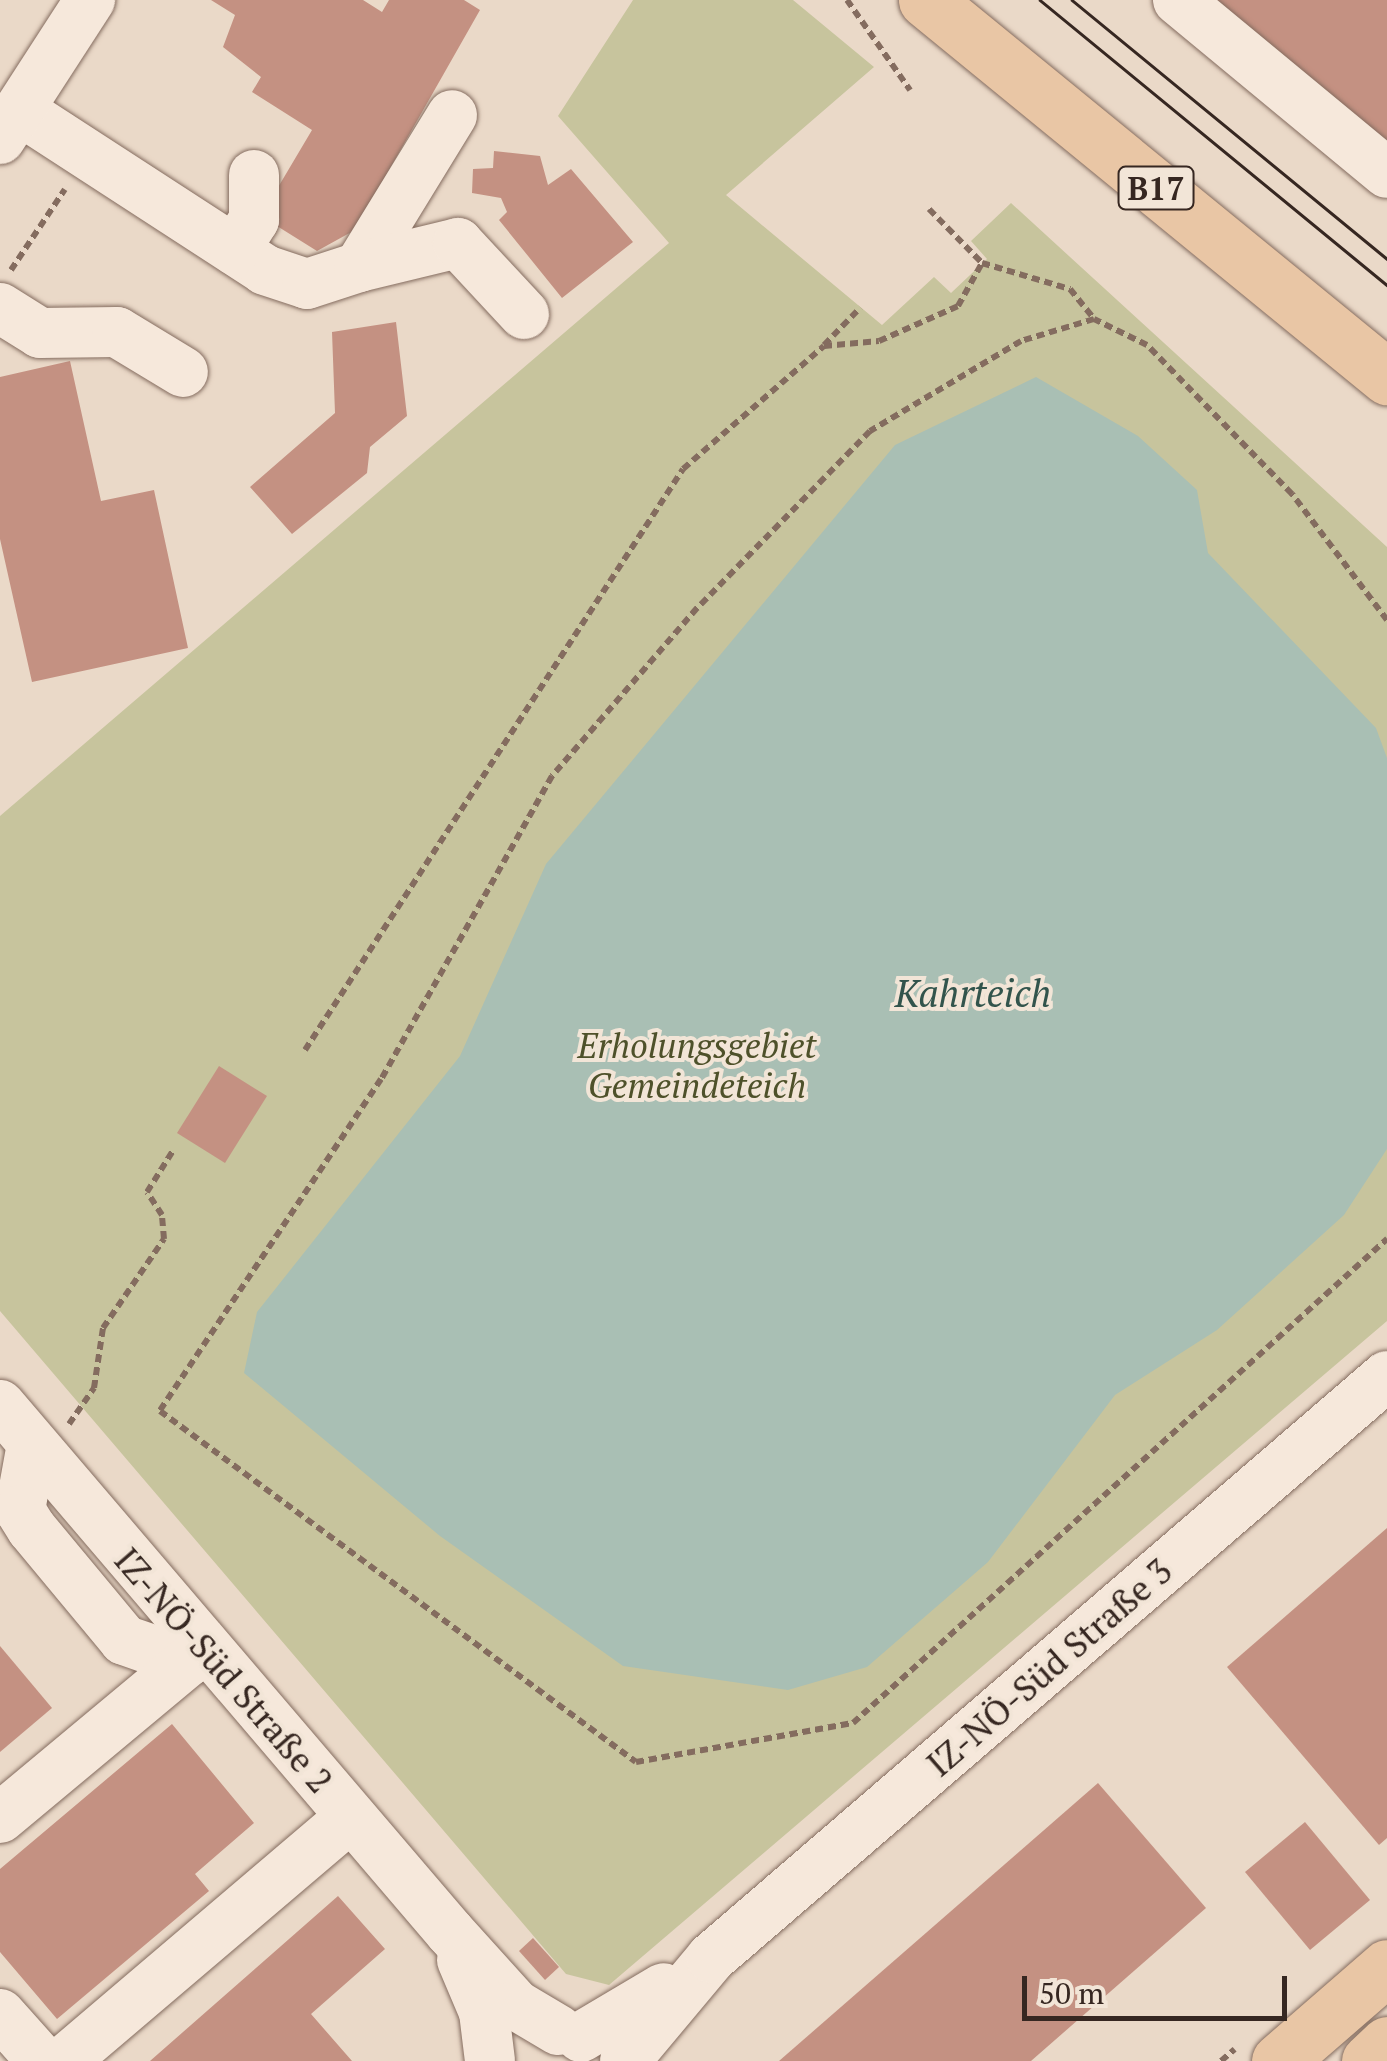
<!DOCTYPE html>
<meta charset="utf-8">
<style>
body{margin:0}
#map{position:relative;width:1387px;height:2061px;overflow:hidden;background:#ead9c8;font-family:"PT Serif",serif}
div>[style]{position:absolute}
.green>*{inset:0;background:#c7c49d}
.water>*{inset:0;background:#a9bfb4}
.building>*{inset:0;background:#c49182}
.path>*{height:6px;margin-top:-3px;transform-origin:0;background:repeating-linear-gradient(90deg,#846c5f 0 8px,transparent 0 13px)}
.roads{filter:drop-shadow(0 0 2px #846c5f) drop-shadow(0 0 2px #846c5f)}
.minor>*{height:50px;margin:-25px;padding:0 25px;transform-origin:25px;border-radius:25px;background:#f6e8db}
.major>*{height:55px;margin:-27.5px;padding:0 27.5px;transform-origin:27.5px;border-radius:27.5px;background:#e9c6a5}
.tram>*{height:2.5px;margin:-1.25px;padding:0 1.25px;transform-origin:1.25px;border-radius:1.25px;background:#362721}
span{translate:-50% -50%;white-space:nowrap;text-align:center;line-height:1.15;-webkit-text-stroke:8px #f2e5d7;paint-order:stroke}
.shield-label span{padding:2px 8px;background:#f2e5d7;border:2px solid;border-radius:8px;-webkit-text-stroke-width:0}
.shield-label{font-size:32px;color:#362721;font-weight:700}
.park-label{font-size:35px;color:#4e512a;font-style:italic}
.street-label{font-size:35px;color:#362721}
.water-label{font-size:38px;color:#32544c;font-style:italic}
.scale{position:absolute;left:1022px;top:1976px;width:265px;height:45px;box-sizing:border-box;border:5px solid #362721;border-top:0;padding-left:12px;font-size:30px;line-height:35px;white-space:nowrap;color:#362721;-webkit-text-stroke:8px #f2e5d7;paint-order:stroke}
</style>
<div id="map">
<div class="green">
<div style="clip-path:polygon(633px 0,793px 0,874px 67px,726px 195px,882px 325px,934px 277px,951px 293px,987px 259px,971px 241px,1011px 203px,1387px 547px,1387px 1321px,609px 1985px,566px 1974px,0 1311px,0 816px,669px 243px,558px 116px)"></div>
</div>
<div class="water">
<div style="clip-path:polygon(1036px 377px,1138px 436px,1197px 490px,1208px 553px,1376px 728px,1387px 758px,1387px 1149px,1344px 1215px,1217px 1330px,1115px 1395px,988px 1562px,867px 1667px,788px 1690px,623px 1666px,440px 1536px,244px 1373px,257px 1312px,460px 1056px,546px 864px,895px 445px)"></div>
</div>
<div class="building">
<div style="clip-path:polygon(211px 0,363px 0,382px 12px,389px 0,464px 0,480px 10px,355px 230px,317px 251px,261px 216px,312px 130px,252px 92px,261px 77px,223px 47px,235px 15px)"></div>
<div style="clip-path:polygon(1205px 0,1387px 0,1387px 151px)"></div>
<div style="clip-path:polygon(494px 151px,540px 156px,548px 185px,571px 169px,633px 242px,562px 298px,499px 220px,507px 212px,501px 198px,472px 193px,473px 169px,493px 168px)"></div>
<div style="clip-path:polygon(396px 322px,407px 416px,370px 447px,367px 473px,292px 534px,250px 487px,335px 413px,332px 332px)"></div>
<div style="clip-path:polygon(70px 361px,101px 501px,154px 490px,188px 648px,32px 682px,0 539px,0 377px)"></div>
<div style="clip-path:polygon(219px 1066px,267px 1096px,225px 1163px,177px 1133px)"></div>
<div style="clip-path:polygon(1387px 1528px,1387px 1838px,1379px 1845px,1227px 1667px)"></div>
<div style="clip-path:polygon(0 1646px,52px 1708px,0 1752px)"></div>
<div style="clip-path:polygon(172px 1724px,254px 1823px,195px 1874px,209px 1891px,57px 2019px,0 1952px,0 1869px)"></div>
<div style="clip-path:polygon(1098px 1783px,1206px 1908px,1031px 2061px,779px 2061px)"></div>
<div style="clip-path:polygon(1305px 1822px,1370px 1900px,1310px 1950px,1245px 1872px)"></div>
<div style="clip-path:polygon(338px 1896px,385px 1949px,311px 2014px,352px 2061px,150px 2061px)"></div>
<div style="clip-path:polygon(533px 1938px,559px 1967px,545px 1980px,519px 1951px)"></div>
</div>
<div class="path">
<div style="left:847px;top:0;width:110px;rotate:55deg"></div>
<div style="left:929px;top:209px;width:76px;rotate:45.5deg"></div>
<div style="left:982px;top:263px;width:92px;rotate:16.5deg"></div>
<div style="left:1070px;top:289px;width:38px;rotate:51deg"></div>
<div style="left:11px;top:270px;width:97px;rotate:-56.3deg"></div>
<div style="left:824px;top:345px;width:52px;rotate:-45.8deg"></div>
<div style="left:1387px;top:620px;width:158px;rotate:-127deg"></div>
<div style="left:1292px;top:494px;width:208px;rotate:-134.2deg"></div>
<div style="left:1147px;top:345px;width:59px;rotate:-153.9deg"></div>
<div style="left:1094px;top:319px;width:76px;rotate:163.2deg"></div>
<div style="left:1021px;top:341px;width:176px;rotate:149.2deg"></div>
<div style="left:870px;top:431px;width:248px;rotate:134.3deg"></div>
<div style="left:697px;top:608px;width:222px;rotate:130.8deg"></div>
<div style="left:552px;top:776px;width:348px;rotate:119.4deg"></div>
<div style="left:381px;top:1079px;width:399px;rotate:123.7deg"></div>
<div style="left:160px;top:1411px;width:591px;rotate:36.4deg"></div>
<div style="left:636px;top:1762px;width:220px;rotate:-10.2deg"></div>
<div style="left:853px;top:1723px;width:721px;rotate:-42.19deg"></div>
<div style="left:305px;top:1050px;width:693px;rotate:-56.95deg"></div>
<div style="left:683px;top:469px;width:187px;rotate:-41.1deg"></div>
<div style="left:824px;top:346px;width:55px;rotate:-5.2deg"></div>
<div style="left:879px;top:341px;width:86px;rotate:-23.9deg"></div>
<div style="left:958px;top:306px;width:49px;rotate:-60.8deg"></div>
<div style="left:69px;top:1424px;width:44px;rotate:-55.2deg"></div>
<div style="left:94px;top:1388px;width:61px;rotate:-81.5deg"></div>
<div style="left:103px;top:1328px;width:108px;rotate:-55.6deg"></div>
<div style="left:164px;top:1239px;width:24px;rotate:-95deg"></div>
<div style="left:162px;top:1215px;width:27px;rotate:-123deg"></div>
<div style="left:147px;top:1192px;width:51px;rotate:-57.9deg"></div>
<div style="left:1221px;top:2061px;width:18px;rotate:-41deg"></div>
</div>
<div class="roads">
<div class="minor">
<div style="left:1178px;top:0;width:271px;rotate:39.6deg"></div>
<div style="left:19px;top:110px;width:293px;rotate:33deg"></div>
<div style="left:265px;top:270px;width:44px;rotate:18.4deg"></div>
<div style="left:307px;top:284px;width:55px;rotate:-18.1deg"></div>
<div style="left:359px;top:267px;width:178px;rotate:-58.5deg"></div>
<div style="left:0;top:139px;width:166px;rotate:-57.1deg"></div>
<div style="left:235px;top:250px;width:36px;rotate:-58deg"></div>
<div style="left:254px;top:220px;width:45px;rotate:-90deg"></div>
<div style="left:359px;top:267px;width:102px;rotate:-13.6deg"></div>
<div style="left:458px;top:243px;width:97px;rotate:47.1deg"></div>
<div style="left:0;top:308px;width:47px;rotate:32deg"></div>
<div style="left:40px;top:333px;width:77px;rotate:-0.7deg"></div>
<div style="left:117px;top:332px;width:77px;rotate:31.2deg"></div>
<div style="left:0;top:1405px;width:693px;rotate:49.51deg"></div>
<div style="left:450px;top:1932px;width:98px;rotate:47.9deg"></div>
<div style="left:516px;top:2005px;width:49px;rotate:30.8deg"></div>
<div style="left:32px;top:1444px;width:67px;rotate:100.3deg"></div>
<div style="left:20px;top:1510px;width:22px;rotate:58deg"></div>
<div style="left:32px;top:1529px;width:144px;rotate:50.3deg"></div>
<div style="left:124px;top:1640px;width:67px;rotate:19.2deg"></div>
<div style="left:0;top:1818px;width:264px;rotate:-39.8deg"></div>
<div style="left:462px;top:1960px;width:56px;rotate:67.1deg"></div>
<div style="left:484px;top:2012px;width:49px;rotate:83deg"></div>
<div style="left:0;top:2014px;width:63px;rotate:48.2deg"></div>
<div style="left:581px;top:2037px;width:96px;rotate:-30.6deg"></div>
<div style="left:64px;top:2061px;width:375px;rotate:-40.4deg"></div>
<div style="left:625px;top:2061px;width:134px;rotate:-50.1deg"></div>
<div style="left:711px;top:1958px;width:892px;rotate:-40.73deg"></div>
</div>
<div class="major">
<div style="left:926px;top:0;width:596px;rotate:39.28deg"></div>
<div style="left:1279px;top:2061px;width:143px;rotate:-41deg"></div>
<div style="left:1369px;top:2061px;width:25px;rotate:-43deg"></div>
</div>
</div>
<div class="tram">
<div style="left:1040px;top:0;width:449px;rotate:39.4deg"></div>
<div style="left:1072px;top:0;width:408px;rotate:39.4deg"></div>
</div>
<div class="shield-label">
<span style="left:1156px;top:188px">B17</span>
</div>
<div class="park-label">
<span style="left:697px;top:1065px">Erholungsgebiet<br>Gemeindeteich</span>
</div>
<div class="street-label">
<span style="left:1049px;top:1667px;rotate:-41deg">IZ-NÖ-Süd Straße 3</span>
<span style="left:224px;top:1670px;rotate:49deg">IZ-NÖ-Süd Straße 2</span>
</div>
<div class="water-label">
<span style="left:973px;top:994px">Kahrteich</span>
</div>
<div class="scale">50 m</div>
</div>
